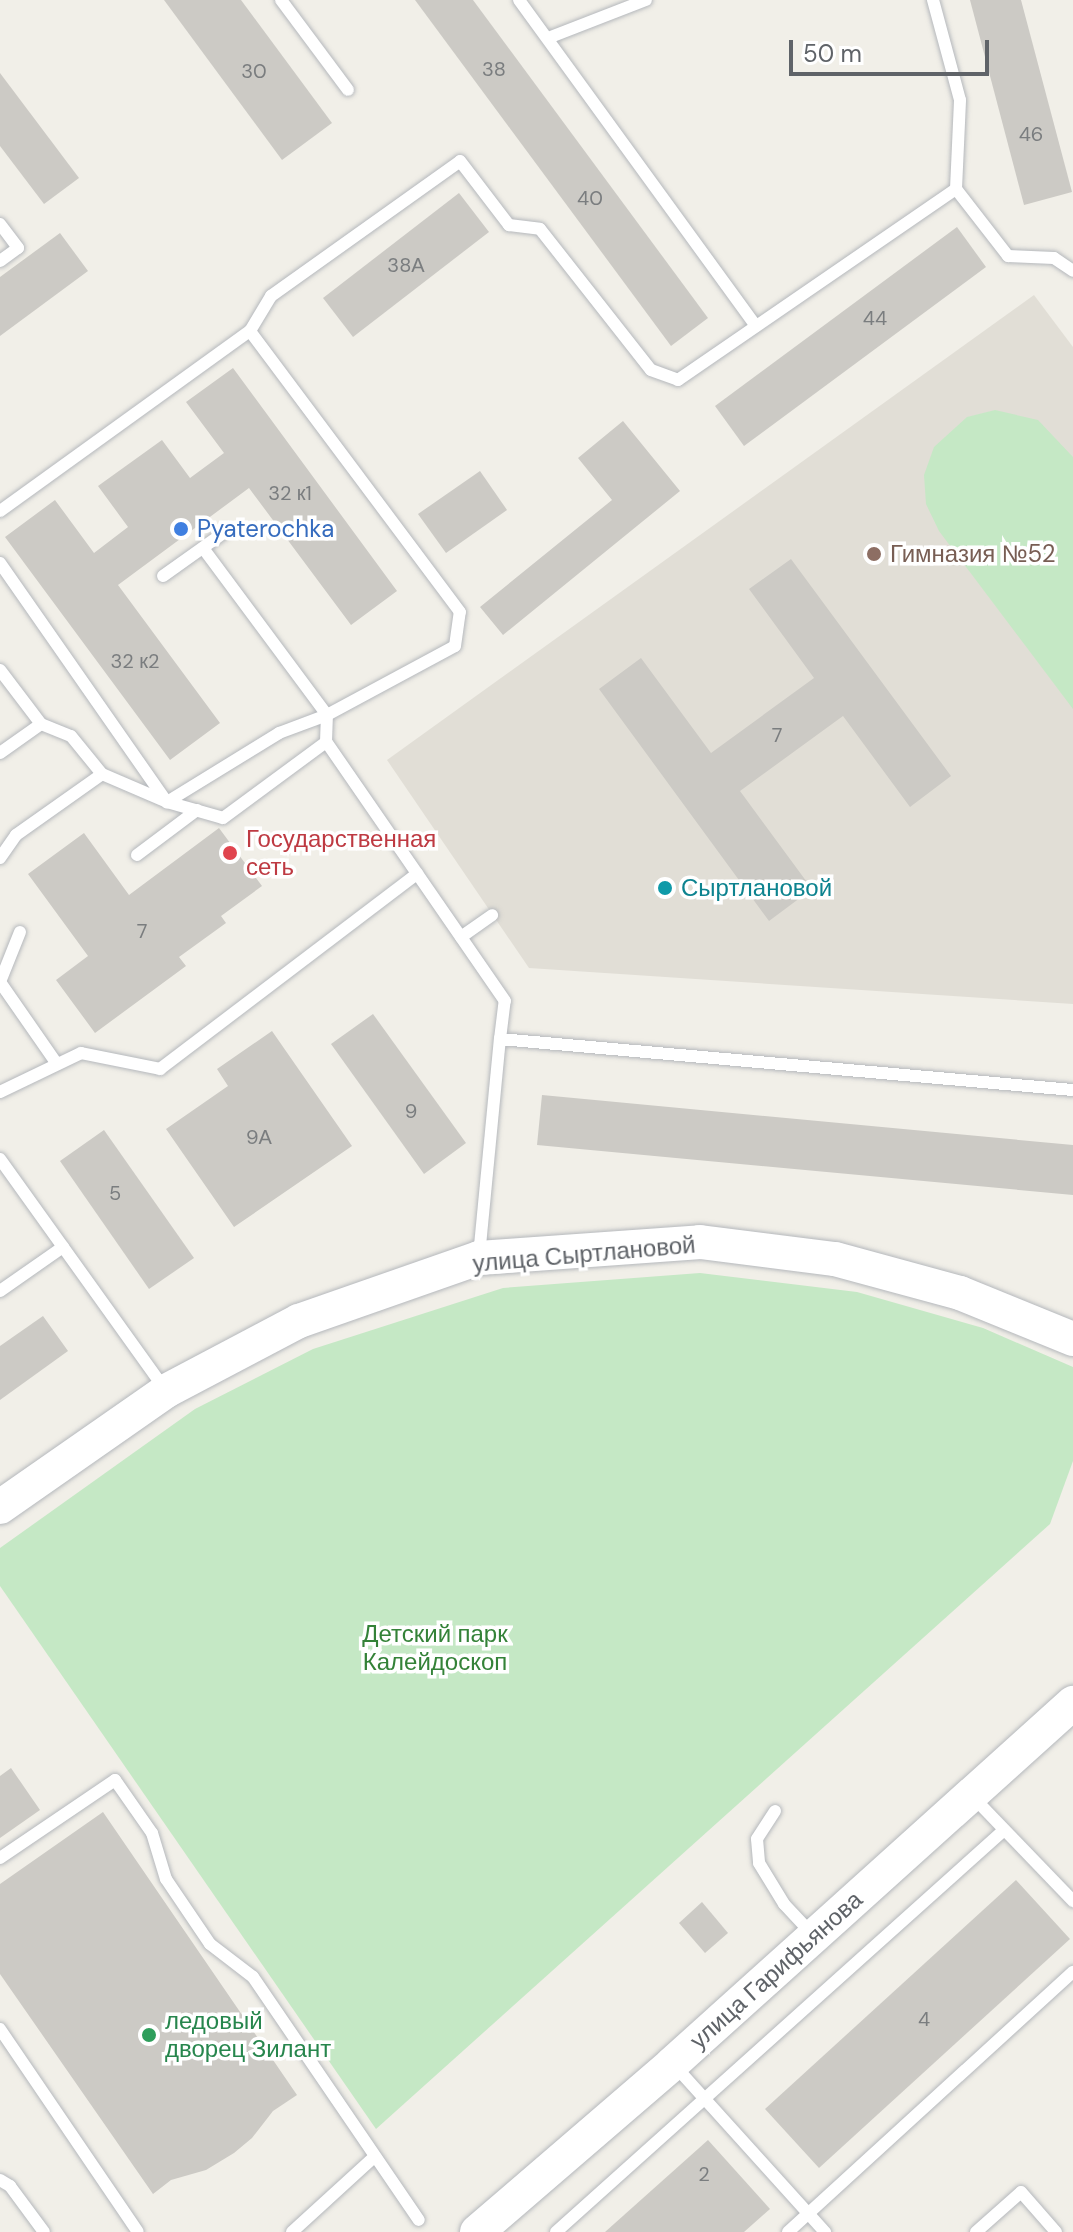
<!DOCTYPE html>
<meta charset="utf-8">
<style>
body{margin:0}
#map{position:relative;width:1073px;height:2232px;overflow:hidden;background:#f1efe8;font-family:"DM Sans",sans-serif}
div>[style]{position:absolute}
.education>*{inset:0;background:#e1ded6}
.green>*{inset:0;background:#c5e8c5}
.building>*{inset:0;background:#cccac5}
.roads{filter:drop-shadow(0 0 2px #b5b8bc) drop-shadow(0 0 2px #b5b8bc)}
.lane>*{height:12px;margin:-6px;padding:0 6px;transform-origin:6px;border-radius:6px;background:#fff}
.secondary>*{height:34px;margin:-17px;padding:0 17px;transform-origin:17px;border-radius:17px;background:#fff}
.dots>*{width:22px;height:22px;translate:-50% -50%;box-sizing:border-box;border:4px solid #fff;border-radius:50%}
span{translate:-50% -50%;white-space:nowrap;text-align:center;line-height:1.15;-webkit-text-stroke:7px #fff;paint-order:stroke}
.number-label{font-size:20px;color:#7a7d7f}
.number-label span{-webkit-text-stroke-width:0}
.shop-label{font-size:24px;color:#366cbe}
.left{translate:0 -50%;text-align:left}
.education-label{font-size:24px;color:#785e54}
.health-label{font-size:24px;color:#be3a42}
.culture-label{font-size:24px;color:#0d838f}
.street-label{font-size:24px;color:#5f6368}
.park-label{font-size:24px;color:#348238}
.leisure-label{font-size:24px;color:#27864d}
.scale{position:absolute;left:789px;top:40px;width:200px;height:36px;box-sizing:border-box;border:4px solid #5f6368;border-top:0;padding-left:10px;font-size:24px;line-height:28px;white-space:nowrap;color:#5f6368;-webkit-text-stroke:6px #fff;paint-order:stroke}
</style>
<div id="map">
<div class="education">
<div style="clip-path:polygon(1034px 295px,1073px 347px,1073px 1004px,529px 968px,387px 760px)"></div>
</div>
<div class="green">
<div style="clip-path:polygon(995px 410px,1038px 420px,1073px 457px,1073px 709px,939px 531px,926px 504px,924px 475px,934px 447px,967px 417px)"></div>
<div style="clip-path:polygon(700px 1273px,857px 1292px,983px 1328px,1073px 1367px,1073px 1461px,1050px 1524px,376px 2129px,0 1586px,0 1548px,195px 1409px,313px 1349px,503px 1288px)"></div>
</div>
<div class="building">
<div style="clip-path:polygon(164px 0,241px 0,332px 123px,282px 160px)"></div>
<div style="clip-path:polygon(415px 0,473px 0,708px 318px,671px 346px)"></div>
<div style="clip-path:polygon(970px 0,1021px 0,1072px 192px,1024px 205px)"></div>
<div style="clip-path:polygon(0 73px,79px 178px,44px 204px,0 146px)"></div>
<div style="clip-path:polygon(459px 193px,489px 232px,353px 337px,323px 298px)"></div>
<div style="clip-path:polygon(957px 227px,986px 267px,744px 446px,715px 406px)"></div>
<div style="clip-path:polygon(60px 233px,88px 271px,0 336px,0 277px)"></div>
<div style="clip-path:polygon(233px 368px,397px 591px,351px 625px,249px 488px,118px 585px,220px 723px,170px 760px,5px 537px,55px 500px,94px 553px,128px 527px,98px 486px,162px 440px,190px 478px,224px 453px,186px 402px)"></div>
<div style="clip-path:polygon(623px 421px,680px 491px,503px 635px,480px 607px,612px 500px,578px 458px)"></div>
<div style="clip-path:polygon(480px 471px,507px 510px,446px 553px,418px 514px)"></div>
<div style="clip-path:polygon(791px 559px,951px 776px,910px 807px,843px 716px,740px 791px,812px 889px,769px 921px,599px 689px,641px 658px,711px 753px,814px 678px,749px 589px)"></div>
<div style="clip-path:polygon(219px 828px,262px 886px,221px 916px,226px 923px,179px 957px,186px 966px,95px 1033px,56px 980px,88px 956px,28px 874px,84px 833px,129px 895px)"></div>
<div style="clip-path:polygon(373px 1014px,466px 1143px,424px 1174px,331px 1044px)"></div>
<div style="clip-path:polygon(272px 1031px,352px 1146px,234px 1227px,166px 1129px,228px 1086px,217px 1069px)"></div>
<div style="clip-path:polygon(542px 1095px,1073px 1145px,1073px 1195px,537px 1145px)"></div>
<div style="clip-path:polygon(104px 1130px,194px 1258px,149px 1289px,60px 1161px)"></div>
<div style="clip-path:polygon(43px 1316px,68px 1351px,0 1400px,0 1346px)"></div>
<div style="clip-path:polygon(11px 1768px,40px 1810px,0 1838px,0 1776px)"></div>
<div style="clip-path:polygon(103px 1812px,297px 2095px,273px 2111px,252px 2138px,234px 2153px,206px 2170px,171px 2180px,153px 2194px,0 1974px,0 1884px)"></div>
<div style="clip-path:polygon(1016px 1880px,1070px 1939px,819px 2168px,765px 2109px)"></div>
<div style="clip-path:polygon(702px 1902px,728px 1933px,705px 1953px,679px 1923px)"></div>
<div style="clip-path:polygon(708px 2140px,770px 2209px,744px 2232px,605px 2232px)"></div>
</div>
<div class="roads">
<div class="lane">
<div style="left:281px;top:0;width:112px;rotate:53.3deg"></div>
<div style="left:519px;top:0;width:403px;rotate:54deg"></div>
<div style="left:548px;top:38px;width:105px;rotate:-21.2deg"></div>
<div style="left:956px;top:189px;width:85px;rotate:52.2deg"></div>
<div style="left:1008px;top:256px;width:46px;rotate:2.5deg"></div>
<div style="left:1054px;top:258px;width:23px;rotate:34deg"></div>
<div style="left:0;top:224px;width:30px;rotate:53deg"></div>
<div style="left:18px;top:248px;width:22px;rotate:144deg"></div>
<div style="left:0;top:511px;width:308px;rotate:-35.8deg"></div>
<div style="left:0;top:563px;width:292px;rotate:55.1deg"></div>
<div style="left:167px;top:802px;width:132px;rotate:-31.6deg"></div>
<div style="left:279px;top:733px;width:51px;rotate:-20.6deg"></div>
<div style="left:327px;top:715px;width:208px;rotate:-126.6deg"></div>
<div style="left:163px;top:576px;width:76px;rotate:-35.4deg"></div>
<div style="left:0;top:670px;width:68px;rotate:52.8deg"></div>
<div style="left:41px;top:724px;width:32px;rotate:22deg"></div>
<div style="left:71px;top:736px;width:49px;rotate:50.8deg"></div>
<div style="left:0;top:753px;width:50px;rotate:-35.3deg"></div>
<div style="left:137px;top:855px;width:75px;rotate:-36.9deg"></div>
<div style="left:0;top:858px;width:28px;rotate:-55deg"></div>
<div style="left:16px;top:835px;width:105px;rotate:-35.3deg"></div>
<div style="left:102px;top:774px;width:71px;rotate:23.3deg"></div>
<div style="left:167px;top:802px;width:58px;rotate:15.9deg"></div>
<div style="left:223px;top:818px;width:128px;rotate:-36.4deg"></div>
<div style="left:20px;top:932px;width:54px;rotate:111.8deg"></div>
<div style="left:0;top:982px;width:100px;rotate:55.2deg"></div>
<div style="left:461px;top:937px;width:38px;rotate:-35deg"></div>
<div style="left:500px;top:1039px;width:38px;rotate:-83deg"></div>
<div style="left:505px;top:1001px;width:315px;rotate:-124.6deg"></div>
<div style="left:326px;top:742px;width:27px;rotate:-88deg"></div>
<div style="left:327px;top:715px;width:145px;rotate:-28.3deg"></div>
<div style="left:455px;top:646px;width:34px;rotate:-82deg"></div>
<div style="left:460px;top:612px;width:351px;rotate:-126.8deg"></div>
<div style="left:250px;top:331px;width:41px;rotate:-59deg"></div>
<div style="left:271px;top:296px;width:232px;rotate:-35.5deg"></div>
<div style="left:460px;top:161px;width:81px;rotate:52.6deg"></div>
<div style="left:509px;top:225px;width:31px;rotate:7deg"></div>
<div style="left:540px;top:229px;width:179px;rotate:51.8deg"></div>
<div style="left:651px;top:370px;width:29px;rotate:20deg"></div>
<div style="left:678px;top:380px;width:337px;rotate:-34.5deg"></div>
<div style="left:956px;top:189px;width:89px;rotate:-87.4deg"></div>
<div style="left:960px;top:100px;width:104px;rotate:-105.1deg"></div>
<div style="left:0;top:1092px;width:90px;rotate:-25.7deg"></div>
<div style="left:81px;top:1053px;width:81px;rotate:11.4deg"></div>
<div style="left:160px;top:1069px;width:323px;rotate:-37.2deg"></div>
<div style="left:0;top:1159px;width:282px;rotate:54.4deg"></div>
<div style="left:479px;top:1256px;width:218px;rotate:-84.5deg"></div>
<div style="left:500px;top:1039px;width:575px;rotate:5.09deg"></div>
<div style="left:0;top:1291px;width:77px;rotate:-34.9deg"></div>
<div style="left:972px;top:1796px;width:146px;rotate:46.1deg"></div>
<div style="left:775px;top:1811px;width:33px;rotate:123deg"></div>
<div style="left:757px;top:1839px;width:24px;rotate:85deg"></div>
<div style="left:759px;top:1863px;width:48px;rotate:58.6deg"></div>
<div style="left:784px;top:1904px;width:42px;rotate:46.9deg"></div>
<div style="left:0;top:1858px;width:139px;rotate:-34.1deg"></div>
<div style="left:115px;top:1780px;width:65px;rotate:55.1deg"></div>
<div style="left:152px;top:1833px;width:48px;rotate:73.1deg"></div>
<div style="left:166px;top:1879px;width:78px;rotate:55.9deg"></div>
<div style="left:210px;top:1944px;width:54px;rotate:37.5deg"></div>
<div style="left:253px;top:1977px;width:294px;rotate:55.7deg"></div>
<div style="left:0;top:2029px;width:245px;rotate:55.8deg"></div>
<div style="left:675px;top:2066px;width:224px;rotate:47.9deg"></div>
<div style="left:0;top:2180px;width:12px;rotate:31deg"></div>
<div style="left:10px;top:2186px;width:57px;rotate:53.5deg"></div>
<div style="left:292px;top:2232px;width:111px;rotate:-42.4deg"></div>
<div style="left:556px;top:2232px;width:602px;rotate:-41.9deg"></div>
<div style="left:788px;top:2232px;width:386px;rotate:-42.4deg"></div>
<div style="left:976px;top:2232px;width:60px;rotate:-41.6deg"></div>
<div style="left:1021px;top:2192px;width:53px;rotate:48.8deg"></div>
</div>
<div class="secondary">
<div style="left:0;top:1507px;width:203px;rotate:-34.9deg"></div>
<div style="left:166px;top:1391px;width:150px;rotate:-27.8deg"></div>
<div style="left:299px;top:1321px;width:191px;rotate:-19.3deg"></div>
<div style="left:479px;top:1258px;width:222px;rotate:-4.1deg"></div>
<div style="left:700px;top:1242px;width:136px;rotate:7.2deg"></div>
<div style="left:835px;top:1259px;width:130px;rotate:15.2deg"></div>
<div style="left:960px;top:1293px;width:122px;rotate:22.2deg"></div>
<div style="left:477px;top:2232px;width:257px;rotate:-40.7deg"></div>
<div style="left:672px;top:2064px;width:540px;rotate:-42deg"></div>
</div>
</div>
<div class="dots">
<div style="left:181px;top:529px;background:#3f7fe0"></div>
<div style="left:874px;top:554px;background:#8d6e63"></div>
<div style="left:230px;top:853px;background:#e0444e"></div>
<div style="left:665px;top:888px;background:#0f9aa8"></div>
<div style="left:149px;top:2035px;background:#2e9e5b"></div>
</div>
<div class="number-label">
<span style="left:494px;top:69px">38</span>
<span style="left:254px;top:71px">30</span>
<span style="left:1031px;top:134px">46</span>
<span style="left:590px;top:198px">40</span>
<span style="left:406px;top:265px">38А</span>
<span style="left:875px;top:318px">44</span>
<span style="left:290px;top:493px">32 к1</span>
<span style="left:135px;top:661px">32 к2</span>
<span style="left:777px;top:735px">7</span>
<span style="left:142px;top:931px">7</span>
<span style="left:411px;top:1111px">9</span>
<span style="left:259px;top:1137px">9А</span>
<span style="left:115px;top:1193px">5</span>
<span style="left:924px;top:2019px">4</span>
<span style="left:704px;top:2174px">2</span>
</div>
<div class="shop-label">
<span class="left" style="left:197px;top:529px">Pyaterochka</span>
</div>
<div class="education-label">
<span class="left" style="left:890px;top:554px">Гимназия №52</span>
</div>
<div class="health-label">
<span class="left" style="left:246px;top:853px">Государственная<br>сеть</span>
</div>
<div class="culture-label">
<span class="left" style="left:681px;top:888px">Сыртлановой</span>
</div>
<div class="street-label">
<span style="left:584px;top:1254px;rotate:-5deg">улица Сыртлановой</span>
<span style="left:776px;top:1970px;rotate:-42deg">улица Гарифьянова</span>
</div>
<div class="park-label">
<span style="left:435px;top:1648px">Детский парк<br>Калейдоскоп</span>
</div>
<div class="leisure-label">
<span class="left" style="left:165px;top:2035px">ледовый<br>дворец Зилант</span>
</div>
<div class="scale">50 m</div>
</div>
